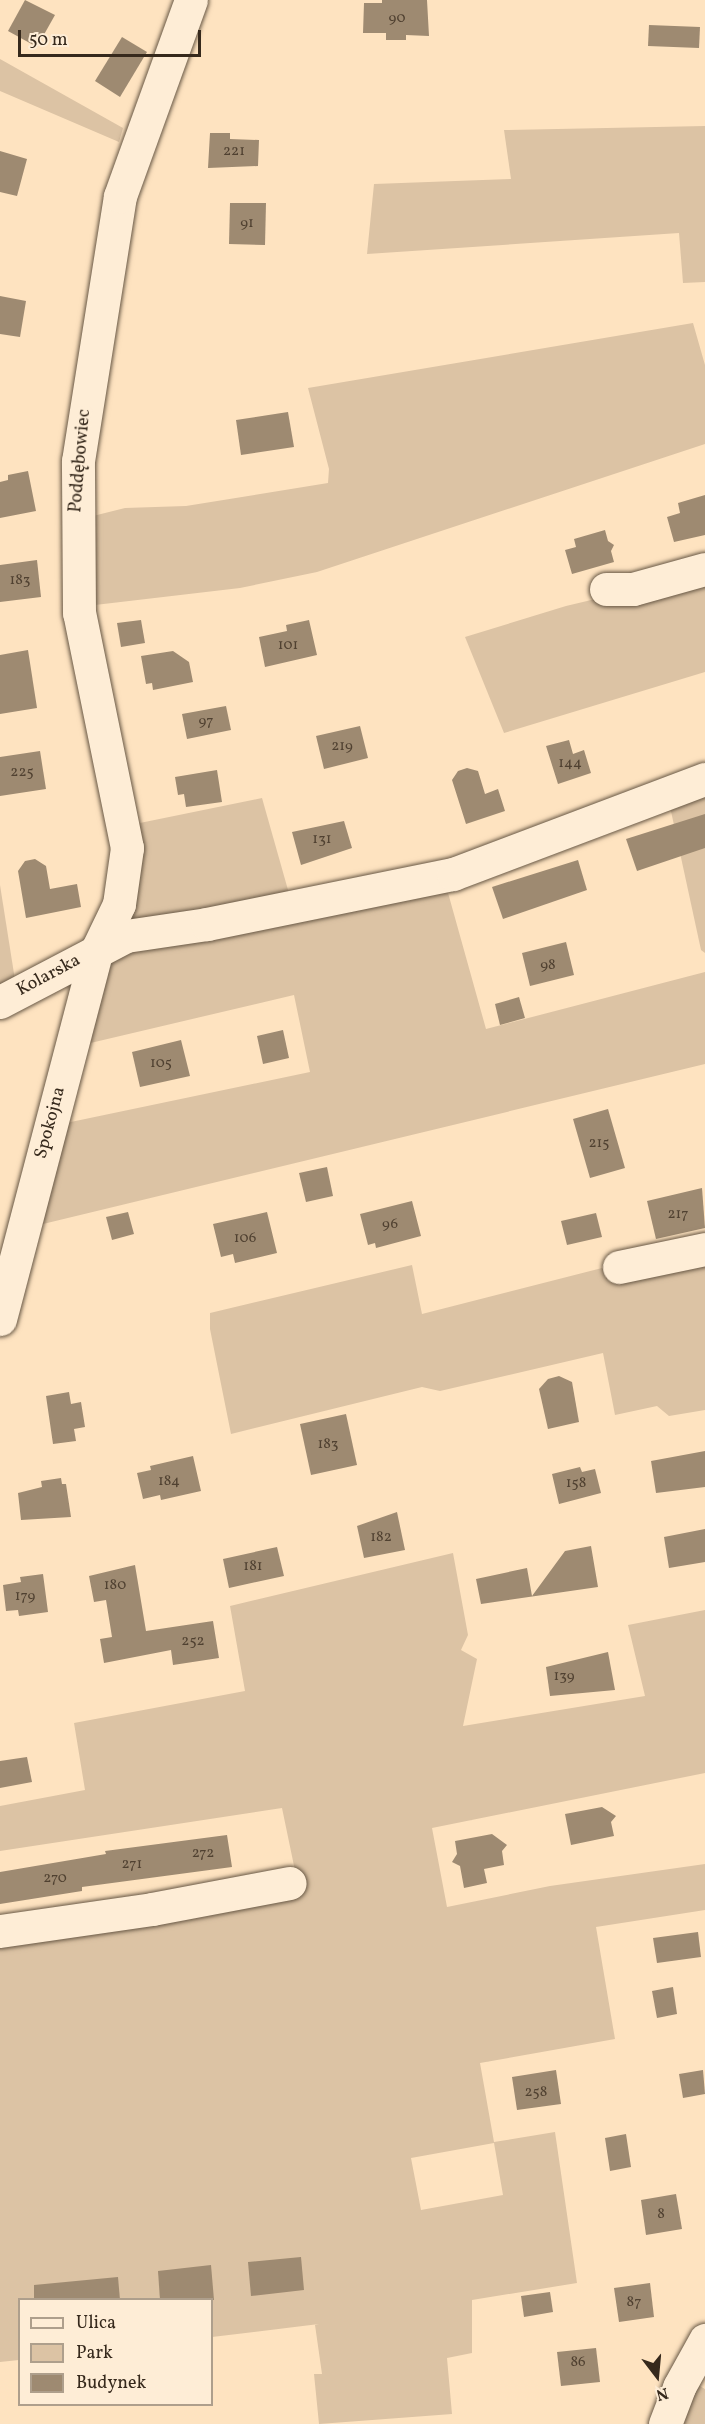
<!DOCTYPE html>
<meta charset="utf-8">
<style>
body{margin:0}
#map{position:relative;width:705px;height:2424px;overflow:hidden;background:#fee3c0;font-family:Vollkorn,serif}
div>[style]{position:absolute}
.green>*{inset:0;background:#dcc3a4}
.building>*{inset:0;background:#9e8a71}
.roads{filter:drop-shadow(0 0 2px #685845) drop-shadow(0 0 2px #685845)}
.minor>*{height:33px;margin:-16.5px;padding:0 16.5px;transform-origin:16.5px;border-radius:16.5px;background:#feedd6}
span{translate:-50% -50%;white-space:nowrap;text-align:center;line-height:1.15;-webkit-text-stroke:6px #feedd6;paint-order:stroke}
.number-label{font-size:15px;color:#504131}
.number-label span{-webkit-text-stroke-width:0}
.street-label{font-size:18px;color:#36291c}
.legend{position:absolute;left:18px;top:2298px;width:195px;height:108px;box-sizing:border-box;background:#feedd6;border:2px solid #ae9f8c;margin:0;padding:8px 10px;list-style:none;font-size:18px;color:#36291c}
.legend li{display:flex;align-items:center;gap:12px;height:30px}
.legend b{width:30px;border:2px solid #ae9f8c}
.north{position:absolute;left:627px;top:2346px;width:60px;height:60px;-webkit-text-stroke:4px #feedd6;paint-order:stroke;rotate:164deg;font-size:16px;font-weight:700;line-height:24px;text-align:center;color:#36291c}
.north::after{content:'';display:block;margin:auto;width:21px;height:27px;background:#36291c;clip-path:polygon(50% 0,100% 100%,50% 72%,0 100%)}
.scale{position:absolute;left:18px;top:30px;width:183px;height:27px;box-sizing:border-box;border:3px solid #36291c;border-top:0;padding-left:8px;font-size:18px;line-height:21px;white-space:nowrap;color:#36291c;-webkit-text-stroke:4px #feedd6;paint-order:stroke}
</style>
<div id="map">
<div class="green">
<div style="clip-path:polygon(0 59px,123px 128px,119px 142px,0 91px)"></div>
<div style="clip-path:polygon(705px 126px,705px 282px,683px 283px,679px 233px,367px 254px,374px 184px,511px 179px,504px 130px)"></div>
<div style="clip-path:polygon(693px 323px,705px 365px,705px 444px,317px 572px,240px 588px,95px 605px,93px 516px,125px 508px,186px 506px,328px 483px,329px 469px,308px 388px)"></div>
<div style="clip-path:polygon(705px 573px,705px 672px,504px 733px,465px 637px,566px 606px)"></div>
<div style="clip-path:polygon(705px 788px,705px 953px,701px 950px,669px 802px)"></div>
<div style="clip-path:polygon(262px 798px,290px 897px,148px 922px,133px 918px,129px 910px,130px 825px)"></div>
<div style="clip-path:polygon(445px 882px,486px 1029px,705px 972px,705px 1064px,43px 1224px,66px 1123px,310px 1072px,294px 995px,82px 1045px,104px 967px,120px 947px)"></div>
<div style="clip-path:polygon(0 885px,15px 980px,0 988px)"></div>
<div style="clip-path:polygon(705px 1259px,705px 1410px,669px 1416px,657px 1406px,615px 1415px,603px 1353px,440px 1391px,422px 1387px,231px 1434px,210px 1329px,210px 1313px,412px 1265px,422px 1314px,602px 1268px,614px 1276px)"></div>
<div style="clip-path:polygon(evenodd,453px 1553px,468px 1635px,461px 1650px,477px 1659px,463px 1726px,645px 1696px,628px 1625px,705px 1610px,705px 1773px,432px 1828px,447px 1907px,550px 1886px,705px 1864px,705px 1910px,596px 1927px,615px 2039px,480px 2063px,494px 2142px,555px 2132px,577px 2283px,472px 2300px,472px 2353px,447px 2358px,452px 2414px,319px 2424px,314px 2374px,322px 2374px,315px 2325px,319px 2324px,212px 2337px,212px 2300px,20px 2300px,19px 2360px,0 2362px,0 1939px,299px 1890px,282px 1808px,0 1851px,0 1806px,85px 1790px,74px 1723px,245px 1691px,230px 1606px,453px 1553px,494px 2143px,503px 2195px,421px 2210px,411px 2158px,494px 2143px)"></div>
<div style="clip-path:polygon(696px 2384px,705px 2389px,705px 2424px,682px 2424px)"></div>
</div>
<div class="building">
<div style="clip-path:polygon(25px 0,55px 15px,37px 47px,8px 31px)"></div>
<div style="clip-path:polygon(382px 0,427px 0,429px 36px,406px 35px,406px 40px,386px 40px,386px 33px,363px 33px,364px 3px,382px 3px)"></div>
<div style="clip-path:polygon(649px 25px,700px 27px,699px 48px,648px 46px)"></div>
<div style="clip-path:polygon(122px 37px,147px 52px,120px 97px,95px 81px)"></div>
<div style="clip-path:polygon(210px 133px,230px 133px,230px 139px,259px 140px,258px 166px,208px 168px)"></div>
<div style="clip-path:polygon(0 151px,27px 159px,17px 196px,0 192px)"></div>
<div style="clip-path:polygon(230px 203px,266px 203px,265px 245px,229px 244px)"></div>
<div style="clip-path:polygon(0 296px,26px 301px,20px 337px,0 334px)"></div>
<div style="clip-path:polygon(288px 412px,294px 447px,241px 455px,236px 420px)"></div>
<div style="clip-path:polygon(28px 471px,36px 511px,0 518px,0 482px,8px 480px,8px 475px)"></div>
<div style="clip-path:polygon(705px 495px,705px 535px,674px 542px,667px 517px,680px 513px,678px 503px)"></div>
<div style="clip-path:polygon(605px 530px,608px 541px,614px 545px,611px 551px,614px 562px,572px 574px,565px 550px,576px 547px,574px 539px)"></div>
<div style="clip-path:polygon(37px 560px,41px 597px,0 602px,0 565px)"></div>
<div style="clip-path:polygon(141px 620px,145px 643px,121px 647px,117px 623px)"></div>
<div style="clip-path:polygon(309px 620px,317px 655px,265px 667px,259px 637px,287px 631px,286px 625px)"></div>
<div style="clip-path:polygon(28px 650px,37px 708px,0 714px,0 655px)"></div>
<div style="clip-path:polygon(173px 651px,189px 662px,193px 682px,153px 690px,152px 683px,146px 684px,141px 656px)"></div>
<div style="clip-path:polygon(226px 706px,231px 730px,187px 739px,182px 714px)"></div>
<div style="clip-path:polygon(360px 726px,368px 758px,324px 769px,316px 736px)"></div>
<div style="clip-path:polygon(569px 740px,573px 754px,584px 750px,591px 773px,558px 784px,546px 746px)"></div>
<div style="clip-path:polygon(40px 751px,46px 789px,0 796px,0 757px)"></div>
<div style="clip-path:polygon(467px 768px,478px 771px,485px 794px,498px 789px,505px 811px,466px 824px,452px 780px,458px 771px)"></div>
<div style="clip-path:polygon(217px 770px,222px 802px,186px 807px,184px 794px,178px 795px,175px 777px)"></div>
<div style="clip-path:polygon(705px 814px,705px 848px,637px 871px,626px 839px)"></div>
<div style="clip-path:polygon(344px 821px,352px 848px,301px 865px,292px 832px)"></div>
<div style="clip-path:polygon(35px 859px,46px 866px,50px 889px,77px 884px,81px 907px,26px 918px,18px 871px,25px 861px)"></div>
<div style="clip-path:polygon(578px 860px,587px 890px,503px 919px,492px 887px)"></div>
<div style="clip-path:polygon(566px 942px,574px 975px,530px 986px,522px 953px)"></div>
<div style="clip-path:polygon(519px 997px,525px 1018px,500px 1025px,495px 1004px)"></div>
<div style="clip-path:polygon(283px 1030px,289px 1058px,263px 1064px,257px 1036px)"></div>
<div style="clip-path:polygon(181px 1040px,190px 1076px,140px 1087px,132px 1052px)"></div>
<div style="clip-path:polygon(608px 1109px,625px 1168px,590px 1178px,573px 1119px)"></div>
<div style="clip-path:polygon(327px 1167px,333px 1196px,306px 1202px,299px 1173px)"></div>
<div style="clip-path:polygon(702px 1188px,705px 1228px,656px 1239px,647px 1201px)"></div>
<div style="clip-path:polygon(412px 1201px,421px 1236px,376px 1248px,375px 1243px,368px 1245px,360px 1214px)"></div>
<div style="clip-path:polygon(128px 1212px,134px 1234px,112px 1240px,106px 1217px)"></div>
<div style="clip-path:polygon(267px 1212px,277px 1253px,235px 1263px,233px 1254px,221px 1257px,213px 1224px)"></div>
<div style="clip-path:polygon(596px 1213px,602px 1237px,567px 1245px,561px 1221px)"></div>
<div style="clip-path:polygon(559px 1376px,572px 1382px,579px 1422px,548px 1429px,539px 1389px,548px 1379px)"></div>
<div style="clip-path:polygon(69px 1392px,71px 1404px,81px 1402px,85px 1427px,74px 1429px,76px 1441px,53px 1444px,46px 1396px)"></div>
<div style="clip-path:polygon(346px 1414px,357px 1465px,311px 1475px,300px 1424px)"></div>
<div style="clip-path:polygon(705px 1451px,705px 1487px,656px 1493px,651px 1461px)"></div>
<div style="clip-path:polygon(193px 1456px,201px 1491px,161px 1500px,160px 1495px,143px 1499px,137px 1473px,151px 1470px,150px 1466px)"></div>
<div style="clip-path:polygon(580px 1467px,582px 1472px,595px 1469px,601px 1493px,559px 1504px,552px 1474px)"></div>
<div style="clip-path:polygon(61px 1478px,62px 1484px,66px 1484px,71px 1517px,21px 1520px,18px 1493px,42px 1487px,41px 1481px)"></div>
<div style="clip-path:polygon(397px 1512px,405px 1550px,364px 1558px,357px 1526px)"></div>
<div style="clip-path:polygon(705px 1529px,705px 1562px,669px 1568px,664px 1537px)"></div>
<div style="clip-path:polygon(591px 1546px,598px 1587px,481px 1604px,476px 1579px,527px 1568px,532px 1596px,565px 1551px)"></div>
<div style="clip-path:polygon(277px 1547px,284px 1576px,229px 1588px,223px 1559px)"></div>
<div style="clip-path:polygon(135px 1565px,146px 1631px,213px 1621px,219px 1658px,173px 1665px,171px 1650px,104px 1663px,100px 1639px,112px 1637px,106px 1600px,94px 1602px,89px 1576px)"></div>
<div style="clip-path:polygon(43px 1574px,48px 1612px,19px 1616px,18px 1610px,6px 1611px,3px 1585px,21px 1582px,20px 1577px)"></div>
<div style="clip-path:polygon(608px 1652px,615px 1690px,550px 1696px,546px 1667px)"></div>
<div style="clip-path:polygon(27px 1757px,32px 1782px,0 1788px,0 1761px)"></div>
<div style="clip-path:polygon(602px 1807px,616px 1816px,611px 1822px,614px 1836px,571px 1845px,565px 1814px)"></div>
<div style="clip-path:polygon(492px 1834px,507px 1845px,502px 1851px,504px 1865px,484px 1869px,487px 1883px,464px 1888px,460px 1866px,452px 1862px,457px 1854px,455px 1841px)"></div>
<div style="clip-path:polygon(227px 1835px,232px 1867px,82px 1887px,82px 1891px,0 1904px,0 1872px,106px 1854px,105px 1851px)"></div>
<div style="clip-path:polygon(698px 1932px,701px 1957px,657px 1963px,653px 1938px)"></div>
<div style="clip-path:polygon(673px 1987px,677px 2014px,657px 2018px,652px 1991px)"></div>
<div style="clip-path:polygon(556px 2070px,561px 2104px,517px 2110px,512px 2077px)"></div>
<div style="clip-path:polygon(703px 2070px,705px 2094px,683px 2098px,679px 2074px)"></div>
<div style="clip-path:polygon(626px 2134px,631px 2167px,610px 2171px,605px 2138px)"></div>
<div style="clip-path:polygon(676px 2194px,682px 2229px,646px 2235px,641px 2200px)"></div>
<div style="clip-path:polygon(301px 2257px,304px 2290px,251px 2296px,248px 2262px)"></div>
<div style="clip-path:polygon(211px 2265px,214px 2300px,160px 2300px,158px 2271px)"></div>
<div style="clip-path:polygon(118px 2277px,120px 2300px,34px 2300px,34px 2285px)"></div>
<div style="clip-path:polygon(650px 2283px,654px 2317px,619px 2322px,614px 2288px)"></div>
<div style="clip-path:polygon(550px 2292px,553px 2312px,524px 2317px,521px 2296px)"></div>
<div style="clip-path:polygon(596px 2348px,600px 2382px,561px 2386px,557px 2352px)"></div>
</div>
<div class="roads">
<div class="minor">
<div style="left:606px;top:589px;width:27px"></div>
<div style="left:633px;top:589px;width:75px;rotate:-15.5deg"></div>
<div style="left:0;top:1002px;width:142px;rotate:-27.6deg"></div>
<div style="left:126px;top:936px;width:82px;rotate:-8.4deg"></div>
<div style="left:207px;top:924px;width:251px;rotate:-11.5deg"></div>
<div style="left:453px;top:874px;width:269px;rotate:-20.7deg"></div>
<div style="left:619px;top:1267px;width:88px;rotate:-11.8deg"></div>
<div style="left:0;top:1319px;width:382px;rotate:-75.3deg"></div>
<div style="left:97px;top:950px;width:51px;rotate:-64.4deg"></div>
<div style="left:119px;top:904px;width:57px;rotate:-81.9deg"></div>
<div style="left:127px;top:848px;width:240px;rotate:-101.5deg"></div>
<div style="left:79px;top:613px;width:152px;rotate:-90.4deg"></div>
<div style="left:78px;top:461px;width:268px;rotate:-81deg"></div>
<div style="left:120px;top:196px;width:208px;rotate:-70.1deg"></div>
<div style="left:0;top:1931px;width:154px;rotate:-8.2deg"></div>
<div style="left:152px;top:1909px;width:140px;rotate:-10.7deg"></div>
<div style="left:665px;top:2424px;width:40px;rotate:-69deg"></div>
<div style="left:679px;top:2387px;width:54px;rotate:-61deg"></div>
</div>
</div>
<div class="number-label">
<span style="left:397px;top:19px">90</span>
<span style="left:234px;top:152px">221</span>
<span style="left:247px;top:224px">91</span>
<span style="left:20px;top:581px">183</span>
<span style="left:288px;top:646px">101</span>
<span style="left:206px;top:722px">97</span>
<span style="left:342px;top:747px">219</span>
<span style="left:570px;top:764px">144</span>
<span style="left:22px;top:773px">225</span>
<span style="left:322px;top:840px">131</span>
<span style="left:548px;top:966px">98</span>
<span style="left:161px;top:1064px">105</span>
<span style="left:599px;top:1144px">215</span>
<span style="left:678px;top:1215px">217</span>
<span style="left:390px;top:1225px">96</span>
<span style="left:245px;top:1239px">106</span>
<span style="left:328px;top:1445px">183</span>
<span style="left:169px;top:1482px">184</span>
<span style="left:576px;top:1484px">158</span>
<span style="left:381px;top:1538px">182</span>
<span style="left:253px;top:1567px">181</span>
<span style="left:115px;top:1586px">180</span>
<span style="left:25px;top:1597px">179</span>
<span style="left:193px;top:1642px">252</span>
<span style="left:564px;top:1677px">139</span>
<span style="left:203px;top:1854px">272</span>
<span style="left:132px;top:1865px">271</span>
<span style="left:55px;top:1879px">270</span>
<span style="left:536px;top:2093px">258</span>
<span style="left:661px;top:2215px">8</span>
<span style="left:634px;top:2303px">87</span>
<span style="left:578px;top:2363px">86</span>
</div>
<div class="street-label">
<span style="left:81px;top:461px;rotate:-85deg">Poddębowiec</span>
<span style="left:49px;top:976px;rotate:-28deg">Kolarska</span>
<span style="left:51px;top:1123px;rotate:-75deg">Spokojna</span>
</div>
<ul class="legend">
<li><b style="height:8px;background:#feedd6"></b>Ulica</li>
<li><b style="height:16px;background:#dcc3a4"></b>Park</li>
<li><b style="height:16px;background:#9e8a71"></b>Budynek</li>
</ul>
<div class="north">N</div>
<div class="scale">50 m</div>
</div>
